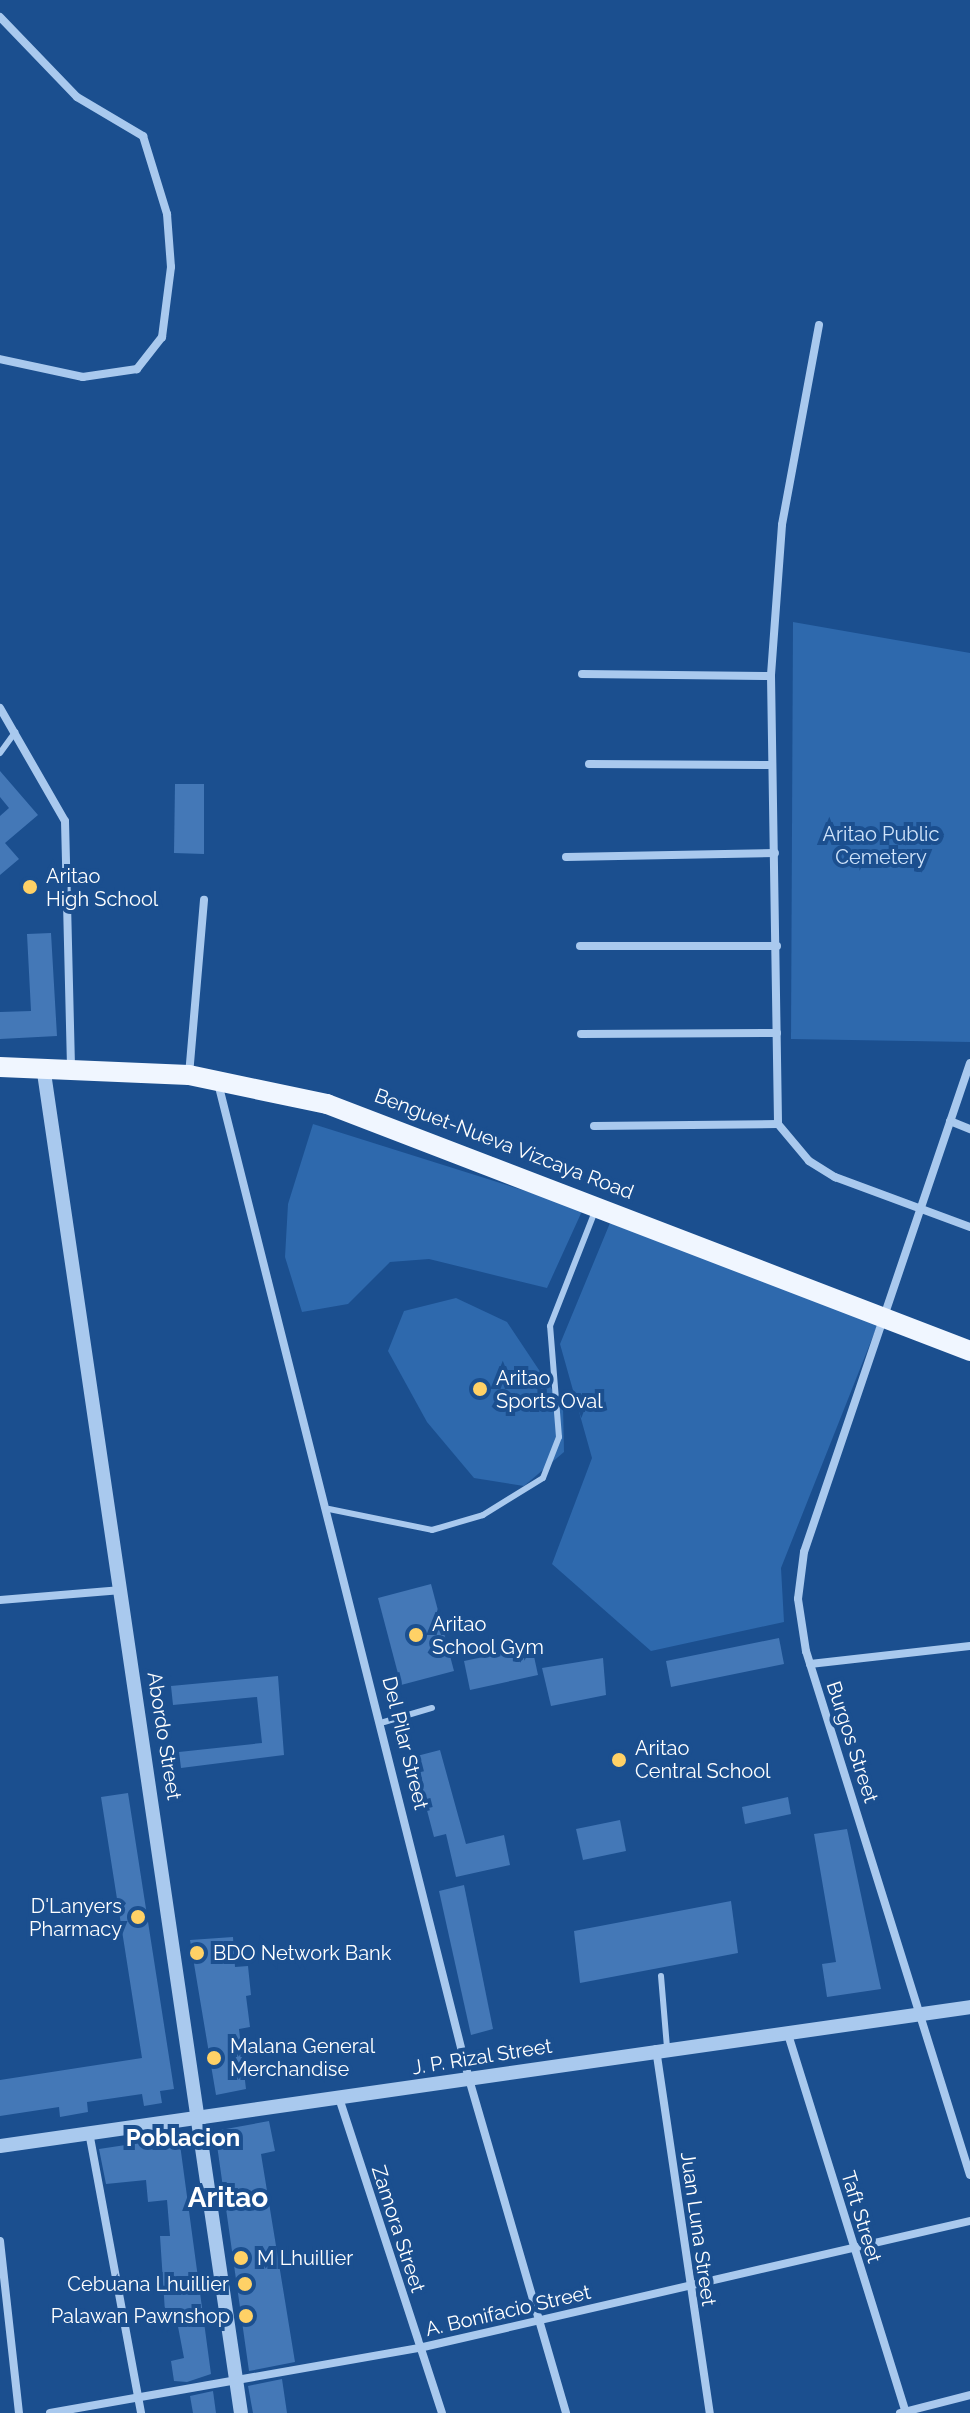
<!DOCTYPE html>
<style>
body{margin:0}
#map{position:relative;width:970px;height:2413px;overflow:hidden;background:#1b4f8f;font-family:Raleway,sans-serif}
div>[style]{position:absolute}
.green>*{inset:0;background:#2e69ad}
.building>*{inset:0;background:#4478b7}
.service>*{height:6px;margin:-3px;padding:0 3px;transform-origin:3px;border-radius:3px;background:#a9c9ee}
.minor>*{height:8px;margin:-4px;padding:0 4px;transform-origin:4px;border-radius:4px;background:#a9c9ee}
.tertiary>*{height:14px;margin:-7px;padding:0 7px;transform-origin:7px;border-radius:7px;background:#a9c9ee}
.primary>*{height:20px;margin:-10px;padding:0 10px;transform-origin:10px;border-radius:10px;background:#f0f6ff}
.dots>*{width:22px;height:22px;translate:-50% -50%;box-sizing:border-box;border:4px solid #1b4f8f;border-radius:50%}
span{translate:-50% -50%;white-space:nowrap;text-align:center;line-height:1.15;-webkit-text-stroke:8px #1b4f8f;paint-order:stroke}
.park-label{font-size:20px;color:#cfe3fa}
.poi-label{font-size:20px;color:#fff}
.left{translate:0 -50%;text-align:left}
.right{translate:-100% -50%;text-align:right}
.street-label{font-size:20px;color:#fff}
.quarter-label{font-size:24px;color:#fff;font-weight:700}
.district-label{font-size:28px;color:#fff;font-weight:700}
</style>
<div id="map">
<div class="green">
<div style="clip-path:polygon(793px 622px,970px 653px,970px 1042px,791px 1039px)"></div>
<div style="clip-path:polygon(313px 1124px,583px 1209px,547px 1288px,429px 1259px,390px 1262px,348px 1304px,302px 1312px,285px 1257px,288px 1204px)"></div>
<div style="clip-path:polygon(610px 1223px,879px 1321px,781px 1568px,784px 1622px,651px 1651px,552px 1564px,592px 1458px,560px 1344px)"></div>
<div style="clip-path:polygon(456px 1298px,507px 1322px,563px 1406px,564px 1452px,524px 1486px,474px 1478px,427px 1422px,388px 1351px,404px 1311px)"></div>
</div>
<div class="building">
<div style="clip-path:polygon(0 771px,38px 815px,5px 843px,19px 859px,0 875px,0 816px,9px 808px,0 797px)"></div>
<div style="clip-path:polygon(175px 784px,204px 784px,204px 854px,174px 853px)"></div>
<div style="clip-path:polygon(51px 933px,57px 1036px,0 1039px,0 1012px,31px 1011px,27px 934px)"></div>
<div style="clip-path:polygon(431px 1584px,454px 1671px,401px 1685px,378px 1598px)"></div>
<div style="clip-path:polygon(779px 1638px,784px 1664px,671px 1687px,666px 1661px)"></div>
<div style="clip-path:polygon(532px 1647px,538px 1675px,470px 1690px,464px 1661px)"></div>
<div style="clip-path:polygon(603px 1658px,606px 1695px,551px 1706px,542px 1668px)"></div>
<div style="clip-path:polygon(278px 1676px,284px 1755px,181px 1768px,179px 1752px,262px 1743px,257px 1697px,173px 1705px,171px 1686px)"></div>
<div style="clip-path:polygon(440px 1750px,466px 1844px,504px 1835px,510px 1865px,456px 1877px,446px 1834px,434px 1837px,413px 1757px)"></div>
<div style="clip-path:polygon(128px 1793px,174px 2089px,160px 2091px,162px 2103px,144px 2106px,142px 2094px,87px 2102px,88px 2112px,60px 2117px,59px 2107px,0 2116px,0 2080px,142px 2058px,101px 1797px)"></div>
<div style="clip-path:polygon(788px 1797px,791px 1814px,745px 1824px,742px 1807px)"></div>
<div style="clip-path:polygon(620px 1820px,626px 1851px,583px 1860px,576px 1829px)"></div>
<div style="clip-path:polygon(847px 1829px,881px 1989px,827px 1997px,822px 1964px,836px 1962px,814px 1834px)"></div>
<div style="clip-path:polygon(464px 1885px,493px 2029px,471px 2035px,439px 1891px)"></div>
<div style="clip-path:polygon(731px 1901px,738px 1953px,580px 1983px,574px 1931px)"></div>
<div style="clip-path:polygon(233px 1937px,235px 1967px,248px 1966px,251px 1995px,246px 1996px,250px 2027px,239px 2029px,246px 2089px,216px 2095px,190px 1940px)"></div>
<div style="clip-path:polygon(269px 2121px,275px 2151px,261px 2154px,295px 2362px,249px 2371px,215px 2131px)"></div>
<div style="clip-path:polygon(179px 2137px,211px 2374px,187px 2382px,174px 2381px,171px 2361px,184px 2358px,175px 2311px,165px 2312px,160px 2236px,170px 2236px,167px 2200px,148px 2202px,146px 2180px,106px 2184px,99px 2149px)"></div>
<div style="clip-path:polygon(282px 2379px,287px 2413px,253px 2413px,248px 2386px)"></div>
<div style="clip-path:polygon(213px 2391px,216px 2413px,193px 2413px,190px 2396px)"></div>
</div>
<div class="service">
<div style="left:0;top:753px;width:26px;rotate:-54deg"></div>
<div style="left:329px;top:1509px;width:105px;rotate:11.5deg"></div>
<div style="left:432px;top:1530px;width:53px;rotate:-16.4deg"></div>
<div style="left:483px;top:1515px;width:70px;rotate:-31.7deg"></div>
<div style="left:543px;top:1478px;width:44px;rotate:-68.7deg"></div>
<div style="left:559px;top:1437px;width:111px;rotate:-94.6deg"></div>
<div style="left:550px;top:1326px;width:123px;rotate:-68.6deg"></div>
<div style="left:384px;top:1722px;width:50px;rotate:-16.3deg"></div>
<div style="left:661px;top:1976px;width:71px;rotate:85.2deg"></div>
</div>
<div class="minor">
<div style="left:0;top:17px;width:111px;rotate:46.1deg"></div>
<div style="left:77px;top:97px;width:77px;rotate:30.6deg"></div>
<div style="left:143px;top:136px;width:82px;rotate:72.9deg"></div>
<div style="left:167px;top:214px;width:53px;rotate:85.7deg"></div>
<div style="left:171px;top:267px;width:71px;rotate:97.3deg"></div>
<div style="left:162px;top:337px;width:41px;rotate:128deg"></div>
<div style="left:137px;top:369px;width:55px;rotate:171.6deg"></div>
<div style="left:83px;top:377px;width:85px;rotate:-167.8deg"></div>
<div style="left:819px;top:325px;width:203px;rotate:100.5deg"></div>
<div style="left:782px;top:525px;width:151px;rotate:94.2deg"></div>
<div style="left:771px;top:676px;width:448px;rotate:89.1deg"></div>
<div style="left:778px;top:1124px;width:48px;rotate:50deg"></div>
<div style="left:809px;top:1161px;width:31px;rotate:32deg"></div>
<div style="left:835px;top:1177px;width:144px;rotate:20.3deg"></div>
<div style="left:582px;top:674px;width:189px;rotate:0.6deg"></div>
<div style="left:0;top:708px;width:130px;rotate:60.1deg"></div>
<div style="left:65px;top:821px;width:244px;rotate:88.6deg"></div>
<div style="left:589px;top:764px;width:182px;rotate:0.3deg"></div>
<div style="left:566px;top:857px;width:209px;rotate:-1.1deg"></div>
<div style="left:580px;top:946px;width:197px"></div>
<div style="left:581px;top:1034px;width:196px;rotate:-0.3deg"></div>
<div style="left:970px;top:1063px;width:516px;rotate:108.75deg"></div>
<div style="left:804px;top:1552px;width:47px;rotate:97.3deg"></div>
<div style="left:798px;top:1599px;width:53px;rotate:81.3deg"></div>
<div style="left:806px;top:1651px;width:549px;rotate:72.62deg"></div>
<div style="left:189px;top:1075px;width:176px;rotate:-85.1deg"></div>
<div style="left:218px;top:1083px;width:1027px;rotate:75.86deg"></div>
<div style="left:469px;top:2079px;width:348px;rotate:73.8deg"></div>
<div style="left:950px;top:1121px;width:22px;rotate:22deg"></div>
<div style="left:594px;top:1126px;width:184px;rotate:-0.6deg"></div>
<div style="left:0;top:1600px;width:122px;rotate:-4.7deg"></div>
<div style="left:810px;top:1664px;width:161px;rotate:-6.4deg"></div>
<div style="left:787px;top:2031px;width:400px;rotate:72.7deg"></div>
<div style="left:656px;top:2049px;width:368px;rotate:81.6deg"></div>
<div style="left:340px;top:2101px;width:328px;rotate:71.9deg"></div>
<div style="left:89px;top:2132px;width:286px;rotate:79.5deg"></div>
<div style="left:0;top:2241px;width:173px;rotate:83.7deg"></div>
<div style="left:50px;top:2413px;width:375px;rotate:-10deg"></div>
<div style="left:419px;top:2348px;width:565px;rotate:-12.98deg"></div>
<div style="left:900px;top:2413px;width:72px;rotate:-14.4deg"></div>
</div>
<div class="tertiary">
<div style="left:43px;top:1066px;width:1361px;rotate:81.64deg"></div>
<div style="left:0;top:2146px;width:980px;rotate:-8.15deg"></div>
</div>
<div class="primary">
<div style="left:0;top:1067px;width:189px;rotate:2.4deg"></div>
<div style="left:189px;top:1075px;width:141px;rotate:11.9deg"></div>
<div style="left:327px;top:1104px;width:689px;rotate:21.01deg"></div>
</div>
<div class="dots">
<div style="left:30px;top:887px;background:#ffd166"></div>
<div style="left:480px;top:1389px;background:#ffd166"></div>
<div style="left:416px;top:1635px;background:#ffd166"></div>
<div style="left:619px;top:1760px;background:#ffd166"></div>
<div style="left:138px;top:1917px;background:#ffd166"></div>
<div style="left:197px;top:1953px;background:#ffd166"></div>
<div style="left:214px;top:2058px;background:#ffd166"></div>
<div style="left:241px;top:2258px;background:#ffd166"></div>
<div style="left:245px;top:2284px;background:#ffd166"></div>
<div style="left:246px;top:2316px;background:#ffd166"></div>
</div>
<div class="park-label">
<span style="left:881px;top:846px">Aritao Public<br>Cemetery</span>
</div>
<div class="poi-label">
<span class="left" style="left:46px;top:888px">Aritao<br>High School</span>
<span class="left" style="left:496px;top:1390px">Aritao<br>Sports Oval</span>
<span class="left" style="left:432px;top:1636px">Aritao<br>School Gym</span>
<span class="left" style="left:635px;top:1760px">Aritao<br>Central School</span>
<span class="right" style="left:122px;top:1918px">D'Lanyers<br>Pharmacy</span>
<span class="left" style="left:213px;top:1953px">BDO Network Bank</span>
<span class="left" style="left:230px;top:2058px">Malana General<br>Merchandise</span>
<span class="left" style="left:257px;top:2258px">M Lhuillier</span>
<span class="right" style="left:229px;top:2284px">Cebuana Lhuillier</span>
<span class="right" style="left:230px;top:2316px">Palawan Pawnshop</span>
</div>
<div class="street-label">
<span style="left:504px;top:1144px;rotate:21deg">Benguet-Nueva Vizcaya Road</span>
<span style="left:164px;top:1736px;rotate:81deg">Abordo Street</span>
<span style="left:852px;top:1742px;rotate:72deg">Burgos Street</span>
<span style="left:405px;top:1743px;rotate:76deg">Del Pilar Street</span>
<span style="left:482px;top:2057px;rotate:-9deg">J. P. Rizal Street</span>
<span style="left:861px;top:2217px;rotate:73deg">Taft Street</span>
<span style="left:398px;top:2229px;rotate:72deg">Zamora Street</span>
<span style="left:698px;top:2229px;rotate:82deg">Juan Luna Street</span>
<span style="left:508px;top:2311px;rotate:-13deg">A. Bonifacio Street</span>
</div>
<div class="quarter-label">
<span style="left:183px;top:2138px">Poblacion</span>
</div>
<div class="district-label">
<span style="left:228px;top:2198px">Aritao</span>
</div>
</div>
